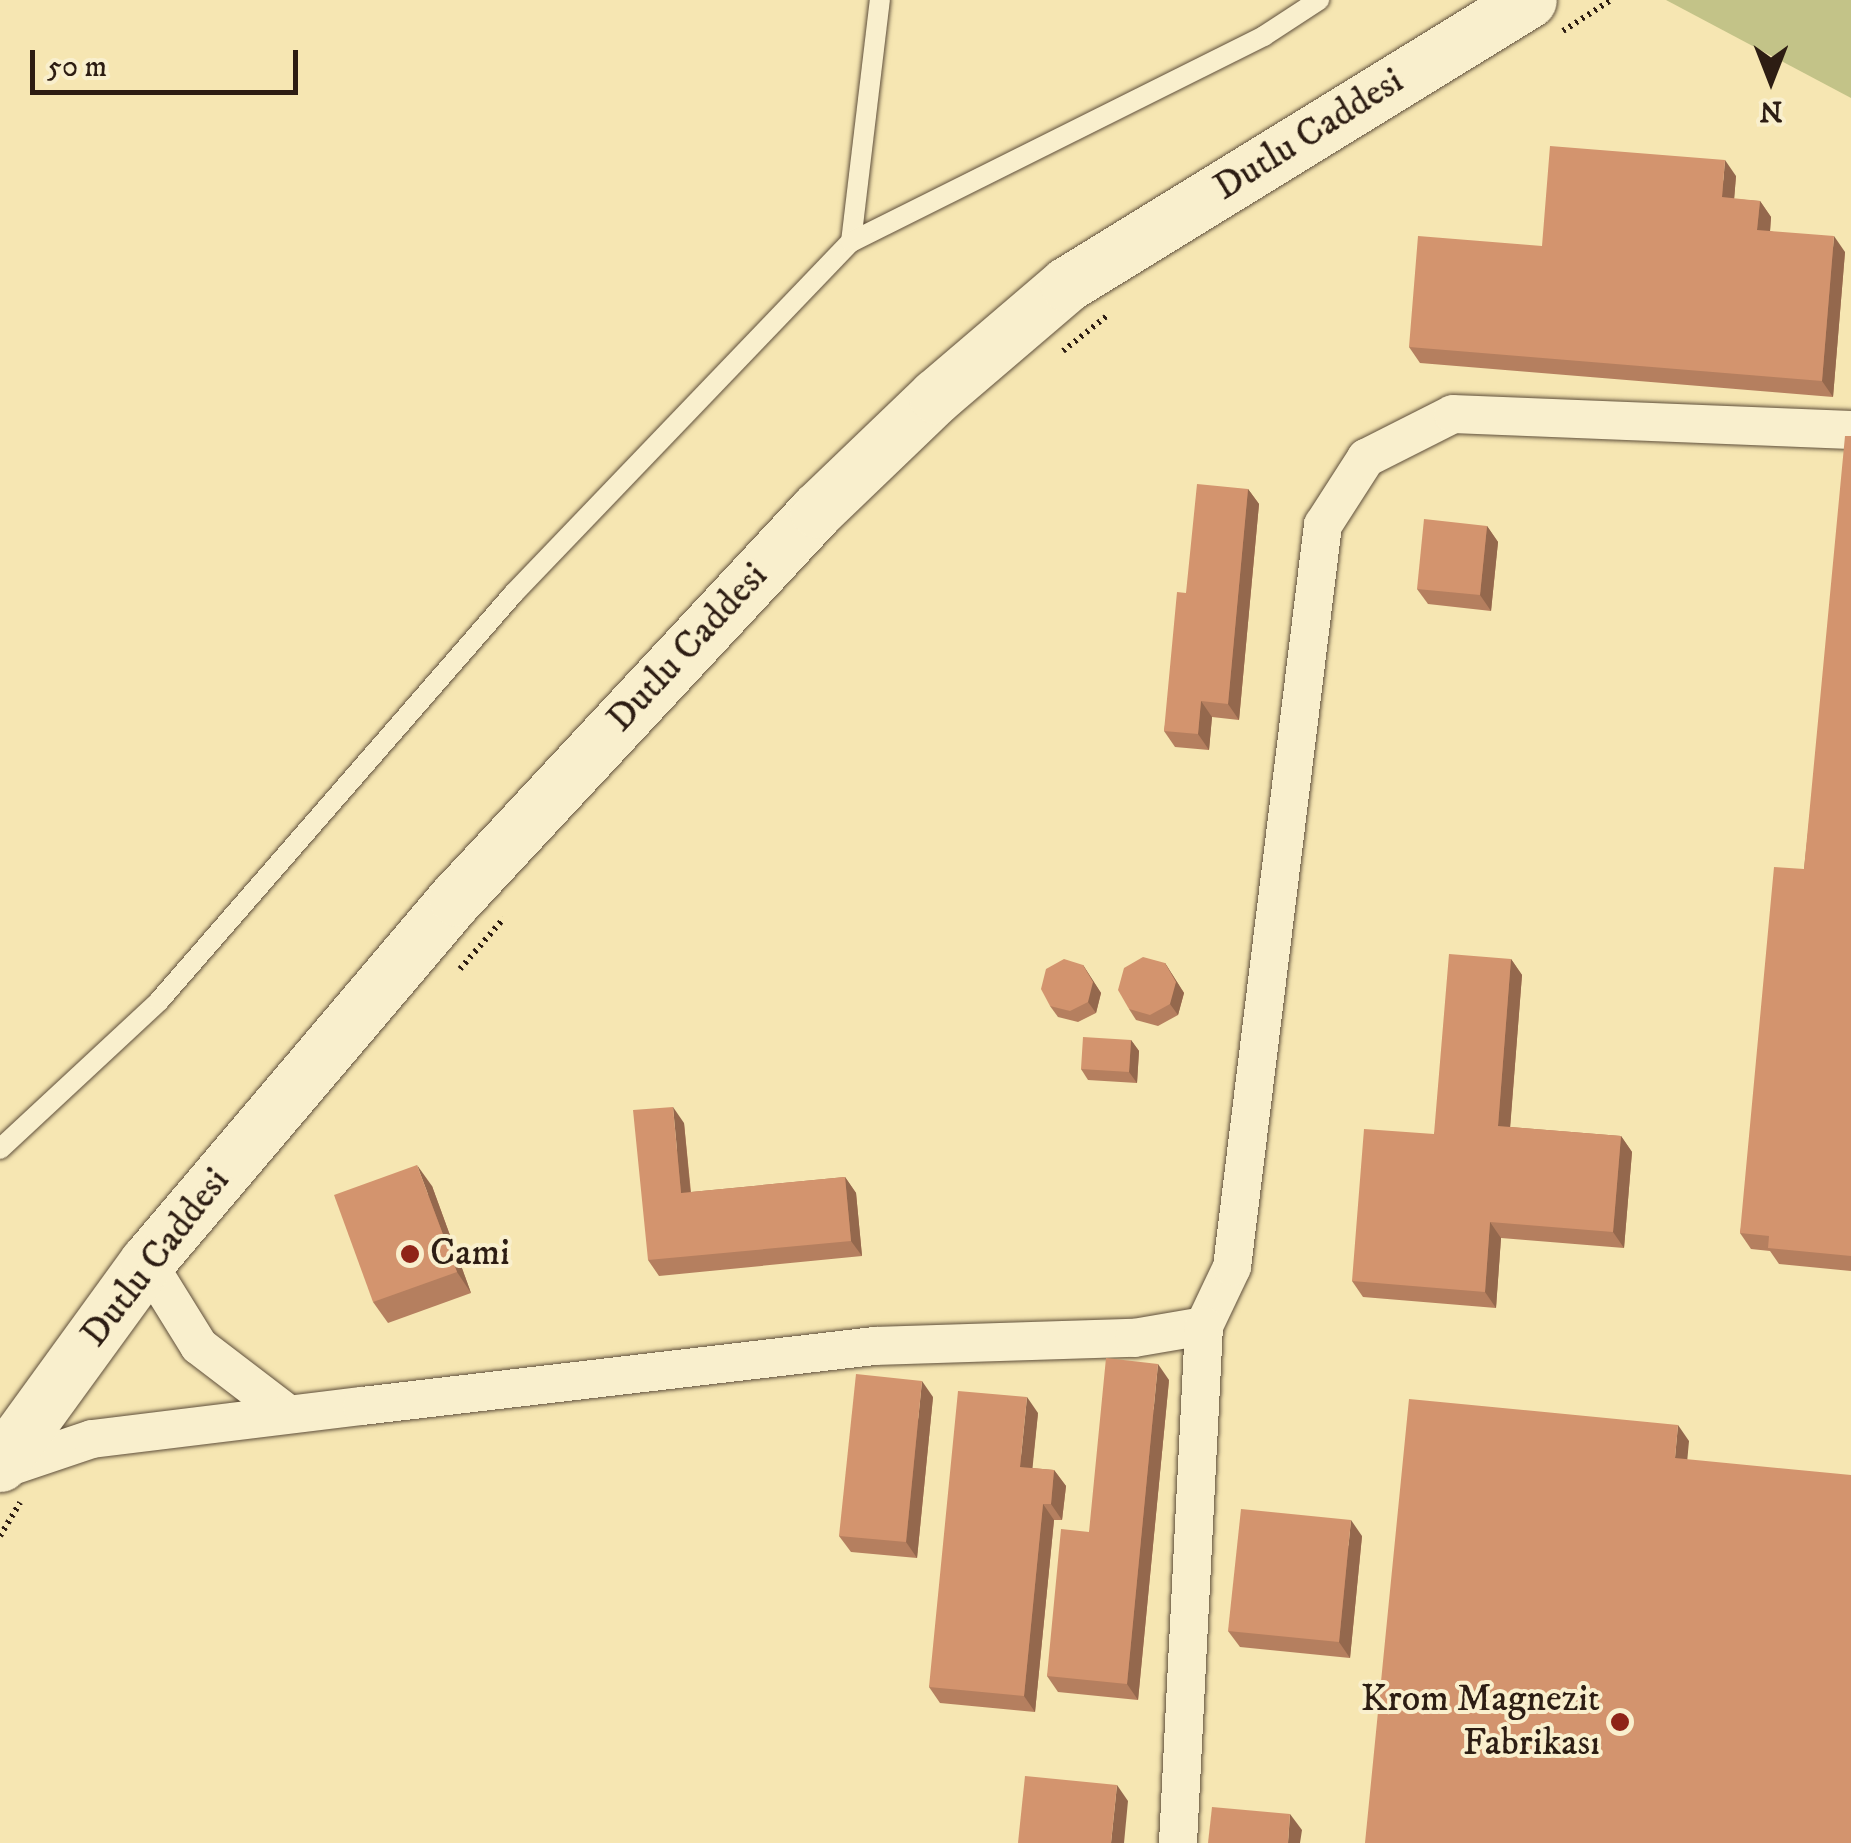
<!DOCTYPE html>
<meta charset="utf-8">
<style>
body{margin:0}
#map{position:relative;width:1851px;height:1843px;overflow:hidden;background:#f6e6b2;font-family:"IM FELL DW Pica",serif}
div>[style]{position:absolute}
.green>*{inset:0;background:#c3c388}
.path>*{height:6px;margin-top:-3px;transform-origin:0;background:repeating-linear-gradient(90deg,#2d1d13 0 2.5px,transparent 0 7.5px)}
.roads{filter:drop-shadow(0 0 2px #5f4f3b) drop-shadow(0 0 2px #5f4f3b)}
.lane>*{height:20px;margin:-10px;padding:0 10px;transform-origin:10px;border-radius:10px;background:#f9efcd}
.street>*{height:38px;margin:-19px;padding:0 19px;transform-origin:19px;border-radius:19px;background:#f9efcd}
.secondary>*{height:55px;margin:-27.5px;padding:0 27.5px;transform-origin:27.5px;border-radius:27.5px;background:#f9efcd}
.wall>*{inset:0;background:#b57f5f}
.shaded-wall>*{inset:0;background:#94684d}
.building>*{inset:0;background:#d3946e}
.dots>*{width:28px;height:28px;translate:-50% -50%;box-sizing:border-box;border:5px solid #f9efcd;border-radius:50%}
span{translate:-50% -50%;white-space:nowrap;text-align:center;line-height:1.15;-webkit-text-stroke:8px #f9efcd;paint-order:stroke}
.street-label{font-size:38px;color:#2d1d13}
.poi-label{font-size:38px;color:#2d1d13}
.left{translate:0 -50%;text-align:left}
.right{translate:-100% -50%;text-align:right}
.north{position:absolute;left:1721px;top:30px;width:100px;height:100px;-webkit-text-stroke:8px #f9efcd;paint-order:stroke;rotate:180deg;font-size:28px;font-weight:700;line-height:40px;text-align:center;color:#2d1d13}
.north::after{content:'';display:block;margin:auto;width:35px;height:45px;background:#2d1d13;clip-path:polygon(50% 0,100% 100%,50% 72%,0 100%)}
.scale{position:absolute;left:30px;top:50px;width:268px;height:45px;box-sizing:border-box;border:5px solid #2d1d13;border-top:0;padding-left:12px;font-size:30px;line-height:35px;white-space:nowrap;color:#2d1d13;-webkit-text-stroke:8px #f9efcd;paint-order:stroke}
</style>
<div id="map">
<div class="green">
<div style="clip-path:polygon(1666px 0,1851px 0,1851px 98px)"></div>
</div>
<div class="path">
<div style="left:1563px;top:31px;width:57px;rotate:-32.9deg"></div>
<div style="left:1063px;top:351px;width:58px;rotate:-38.7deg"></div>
<div style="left:460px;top:969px;width:67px;rotate:-49.2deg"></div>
<div style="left:0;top:1536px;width:39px;rotate:-59deg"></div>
</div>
<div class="roads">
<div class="lane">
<div style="left:851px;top:242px;width:244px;rotate:-83.2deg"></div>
<div style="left:0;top:1149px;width:217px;rotate:-42.9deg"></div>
<div style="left:159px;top:1001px;width:541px;rotate:-48.97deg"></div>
<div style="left:514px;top:593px;width:487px;rotate:-46.2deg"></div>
<div style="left:851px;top:242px;width:462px;rotate:-26.5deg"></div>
<div style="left:1264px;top:36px;width:66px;rotate:-33.2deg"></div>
</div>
<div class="street">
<div style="left:147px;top:1262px;width:99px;rotate:58.2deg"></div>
<div style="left:199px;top:1346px;width:112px;rotate:37.4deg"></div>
<div style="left:0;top:1470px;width:97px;rotate:-18.6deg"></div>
<div style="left:92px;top:1439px;width:272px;rotate:-7deg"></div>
<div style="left:362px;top:1406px;width:516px;rotate:-6.68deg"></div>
<div style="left:874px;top:1346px;width:260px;rotate:-1.8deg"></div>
<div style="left:1134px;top:1338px;width:71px;rotate:-9.7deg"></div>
<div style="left:1204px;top:1326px;width:65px;rotate:-64.6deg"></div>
<div style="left:1232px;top:1267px;width:748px;rotate:-83.01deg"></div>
<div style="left:1323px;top:525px;width:80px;rotate:-57.3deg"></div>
<div style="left:1366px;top:458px;width:97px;rotate:-26.8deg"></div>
<div style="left:1453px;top:414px;width:398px;rotate:2.3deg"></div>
<div style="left:1178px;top:1843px;width:518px;rotate:-87.12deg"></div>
</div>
<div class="secondary">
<div style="left:0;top:1464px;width:250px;rotate:-54deg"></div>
<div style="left:147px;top:1262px;width:477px;rotate:-49.7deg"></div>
<div style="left:456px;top:898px;width:530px;rotate:-47.06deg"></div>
<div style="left:817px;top:510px;width:165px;rotate:-43.8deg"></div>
<div style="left:936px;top:396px;width:172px;rotate:-40.5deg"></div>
<div style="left:1067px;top:284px;width:542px;rotate:-31.58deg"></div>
</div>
</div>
<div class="wall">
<div style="clip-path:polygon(1736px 176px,1734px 199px,1760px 201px,1771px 217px,1770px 231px,1845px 252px,1833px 397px,1420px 363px,1409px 347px,1542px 246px)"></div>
<div style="clip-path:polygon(1851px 436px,1851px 1271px,1779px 1264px,1770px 1251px,1751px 1249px,1740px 1233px,1804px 869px)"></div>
<div style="clip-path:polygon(1248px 489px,1259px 504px,1239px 720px,1212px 717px,1209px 750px,1175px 747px,1164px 731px,1186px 593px)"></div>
<div style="clip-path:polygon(1487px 526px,1498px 542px,1491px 611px,1428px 604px,1417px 589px)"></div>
<div style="clip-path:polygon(1511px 959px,1522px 975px,1510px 1127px,1621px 1136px,1632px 1152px,1624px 1248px,1501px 1238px,1496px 1308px,1363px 1297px,1352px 1281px,1434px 1134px)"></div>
<div style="clip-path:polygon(1165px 963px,1184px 993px,1178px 1015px,1158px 1026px,1136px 1020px,1129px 1009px)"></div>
<div style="clip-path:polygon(1083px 965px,1101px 993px,1096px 1013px,1078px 1022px,1058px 1017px,1050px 1006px)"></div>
<div style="clip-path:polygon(1131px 1040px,1139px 1051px,1137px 1083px,1088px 1080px,1081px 1069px)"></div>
<div style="clip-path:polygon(684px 1123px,691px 1192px,845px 1177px,856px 1193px,862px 1256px,659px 1276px,648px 1260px)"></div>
<div style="clip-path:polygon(432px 1186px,471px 1293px,388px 1323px,373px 1302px)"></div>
<div style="clip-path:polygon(1169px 1380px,1138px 1700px,1058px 1692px,1047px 1676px,1089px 1532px)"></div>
<div style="clip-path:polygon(933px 1397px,917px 1558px,851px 1552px,839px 1536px)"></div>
<div style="clip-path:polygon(1038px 1413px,1032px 1468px,1054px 1470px,1066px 1486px,1062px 1520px,1054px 1520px,1035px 1712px,940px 1703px,929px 1687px)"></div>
<div style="clip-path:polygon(1362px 1536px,1350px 1658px,1240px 1647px,1228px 1631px)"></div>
</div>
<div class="shaded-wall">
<div style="clip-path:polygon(1725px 160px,1736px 176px,1733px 213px,1722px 197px)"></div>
<div style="clip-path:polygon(1760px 201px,1771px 217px,1769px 246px,1757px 230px)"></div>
<div style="clip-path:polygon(1834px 236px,1845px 252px,1833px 397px,1822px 381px)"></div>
<div style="clip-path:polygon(1248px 489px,1259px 504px,1239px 720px,1228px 704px)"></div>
<div style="clip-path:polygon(1487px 526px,1498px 542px,1491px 611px,1480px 595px)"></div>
<div style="clip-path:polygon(1201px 701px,1212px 717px,1209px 750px,1198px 734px)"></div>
<div style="clip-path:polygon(1511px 959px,1522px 975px,1509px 1142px,1498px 1126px)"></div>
<div style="clip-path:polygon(1165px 963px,1184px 993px,1178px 1015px,1170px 1004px)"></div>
<div style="clip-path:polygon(1083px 965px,1101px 993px,1096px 1013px,1088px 1002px)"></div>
<div style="clip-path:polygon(1131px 1040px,1139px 1051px,1137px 1083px,1129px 1072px)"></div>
<div style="clip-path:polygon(673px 1107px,684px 1123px,692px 1209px,681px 1193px)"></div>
<div style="clip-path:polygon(1621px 1136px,1632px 1152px,1624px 1248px,1613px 1232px)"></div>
<div style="clip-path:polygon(417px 1165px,432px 1186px,471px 1293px,457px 1272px)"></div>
<div style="clip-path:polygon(845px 1177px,856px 1193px,862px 1256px,851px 1241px)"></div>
<div style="clip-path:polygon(1490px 1222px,1501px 1238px,1496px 1308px,1485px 1292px)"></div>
<div style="clip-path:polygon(1158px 1364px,1169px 1380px,1138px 1700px,1127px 1684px)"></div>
<div style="clip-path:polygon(922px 1381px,933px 1397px,917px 1558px,906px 1542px)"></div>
<div style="clip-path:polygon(1027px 1397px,1038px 1413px,1031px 1483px,1020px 1467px)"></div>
<div style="clip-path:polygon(1678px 1425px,1689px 1441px,1686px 1474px,1675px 1458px)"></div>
<div style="clip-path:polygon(1054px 1470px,1066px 1486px,1062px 1520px,1051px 1504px)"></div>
<div style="clip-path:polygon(1043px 1504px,1054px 1520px,1035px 1712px,1024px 1696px)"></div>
<div style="clip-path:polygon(1351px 1520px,1362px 1536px,1350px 1658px,1339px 1642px)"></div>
<div style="clip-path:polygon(1117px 1785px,1128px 1801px,1124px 1843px,1111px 1843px)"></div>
<div style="clip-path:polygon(1290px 1814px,1302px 1830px,1300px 1843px,1288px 1843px)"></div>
</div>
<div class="building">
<div style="clip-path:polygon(1550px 146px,1725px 160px,1722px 197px,1760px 201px,1757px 230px,1834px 236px,1822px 381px,1409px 347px,1418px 236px,1542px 246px)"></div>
<div style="clip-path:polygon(1845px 436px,1851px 436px,1851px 1256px,1768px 1248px,1769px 1236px,1740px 1233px,1774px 867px,1804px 869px)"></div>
<div style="clip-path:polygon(1197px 484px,1248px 489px,1228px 704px,1201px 701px,1198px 734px,1164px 731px,1177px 592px,1186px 593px)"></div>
<div style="clip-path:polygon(1424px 519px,1487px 526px,1480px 595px,1417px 589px)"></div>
<div style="clip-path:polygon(1449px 954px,1511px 959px,1498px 1126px,1621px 1136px,1613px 1232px,1490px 1222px,1485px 1292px,1352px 1281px,1364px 1129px,1434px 1134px)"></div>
<div style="clip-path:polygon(1143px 957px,1165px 963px,1176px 982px,1170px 1004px,1150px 1015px,1129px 1009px,1118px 990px,1124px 968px)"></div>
<div style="clip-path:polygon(1064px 959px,1083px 965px,1093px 982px,1088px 1002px,1070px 1011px,1050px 1006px,1041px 989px,1046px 969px)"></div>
<div style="clip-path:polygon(1083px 1037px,1131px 1040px,1129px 1072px,1081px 1069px)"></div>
<div style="clip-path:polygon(673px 1107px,681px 1193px,845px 1177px,851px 1241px,648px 1260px,633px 1110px)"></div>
<div style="clip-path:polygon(417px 1165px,457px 1272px,373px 1302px,334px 1195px)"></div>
<div style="clip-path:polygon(1106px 1358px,1158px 1364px,1127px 1684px,1047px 1676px,1061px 1529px,1089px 1532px)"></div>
<div style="clip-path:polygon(856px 1374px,922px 1381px,906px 1542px,839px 1536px)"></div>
<div style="clip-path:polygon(958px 1391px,1027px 1397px,1020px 1467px,1054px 1470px,1051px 1504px,1043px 1504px,1024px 1696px,929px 1687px)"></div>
<div style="clip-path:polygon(1409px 1399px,1678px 1425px,1675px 1458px,1851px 1475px,1851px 1843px,1365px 1843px)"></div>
<div style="clip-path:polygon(1241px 1509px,1351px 1520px,1339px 1642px,1228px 1631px)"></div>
<div style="clip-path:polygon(1025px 1776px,1117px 1785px,1111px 1843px,1018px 1843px)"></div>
<div style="clip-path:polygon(1212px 1807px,1290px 1814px,1288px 1843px,1208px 1843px)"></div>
</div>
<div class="dots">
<div style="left:410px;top:1254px;background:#8f2418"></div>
<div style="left:1620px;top:1722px;background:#8f2418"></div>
</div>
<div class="street-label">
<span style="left:1309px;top:135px;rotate:-32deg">Dutlu Caddesi</span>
<span style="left:688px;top:648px;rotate:-47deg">Dutlu Caddesi</span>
<span style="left:156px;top:1258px;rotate:-52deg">Dutlu Caddesi</span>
</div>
<div class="poi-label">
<span class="left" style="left:430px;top:1254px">Cami</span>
<span class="right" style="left:1600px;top:1722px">Krom Magnezit<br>Fabrikası</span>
</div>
<div class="north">N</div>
<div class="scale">50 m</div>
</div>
